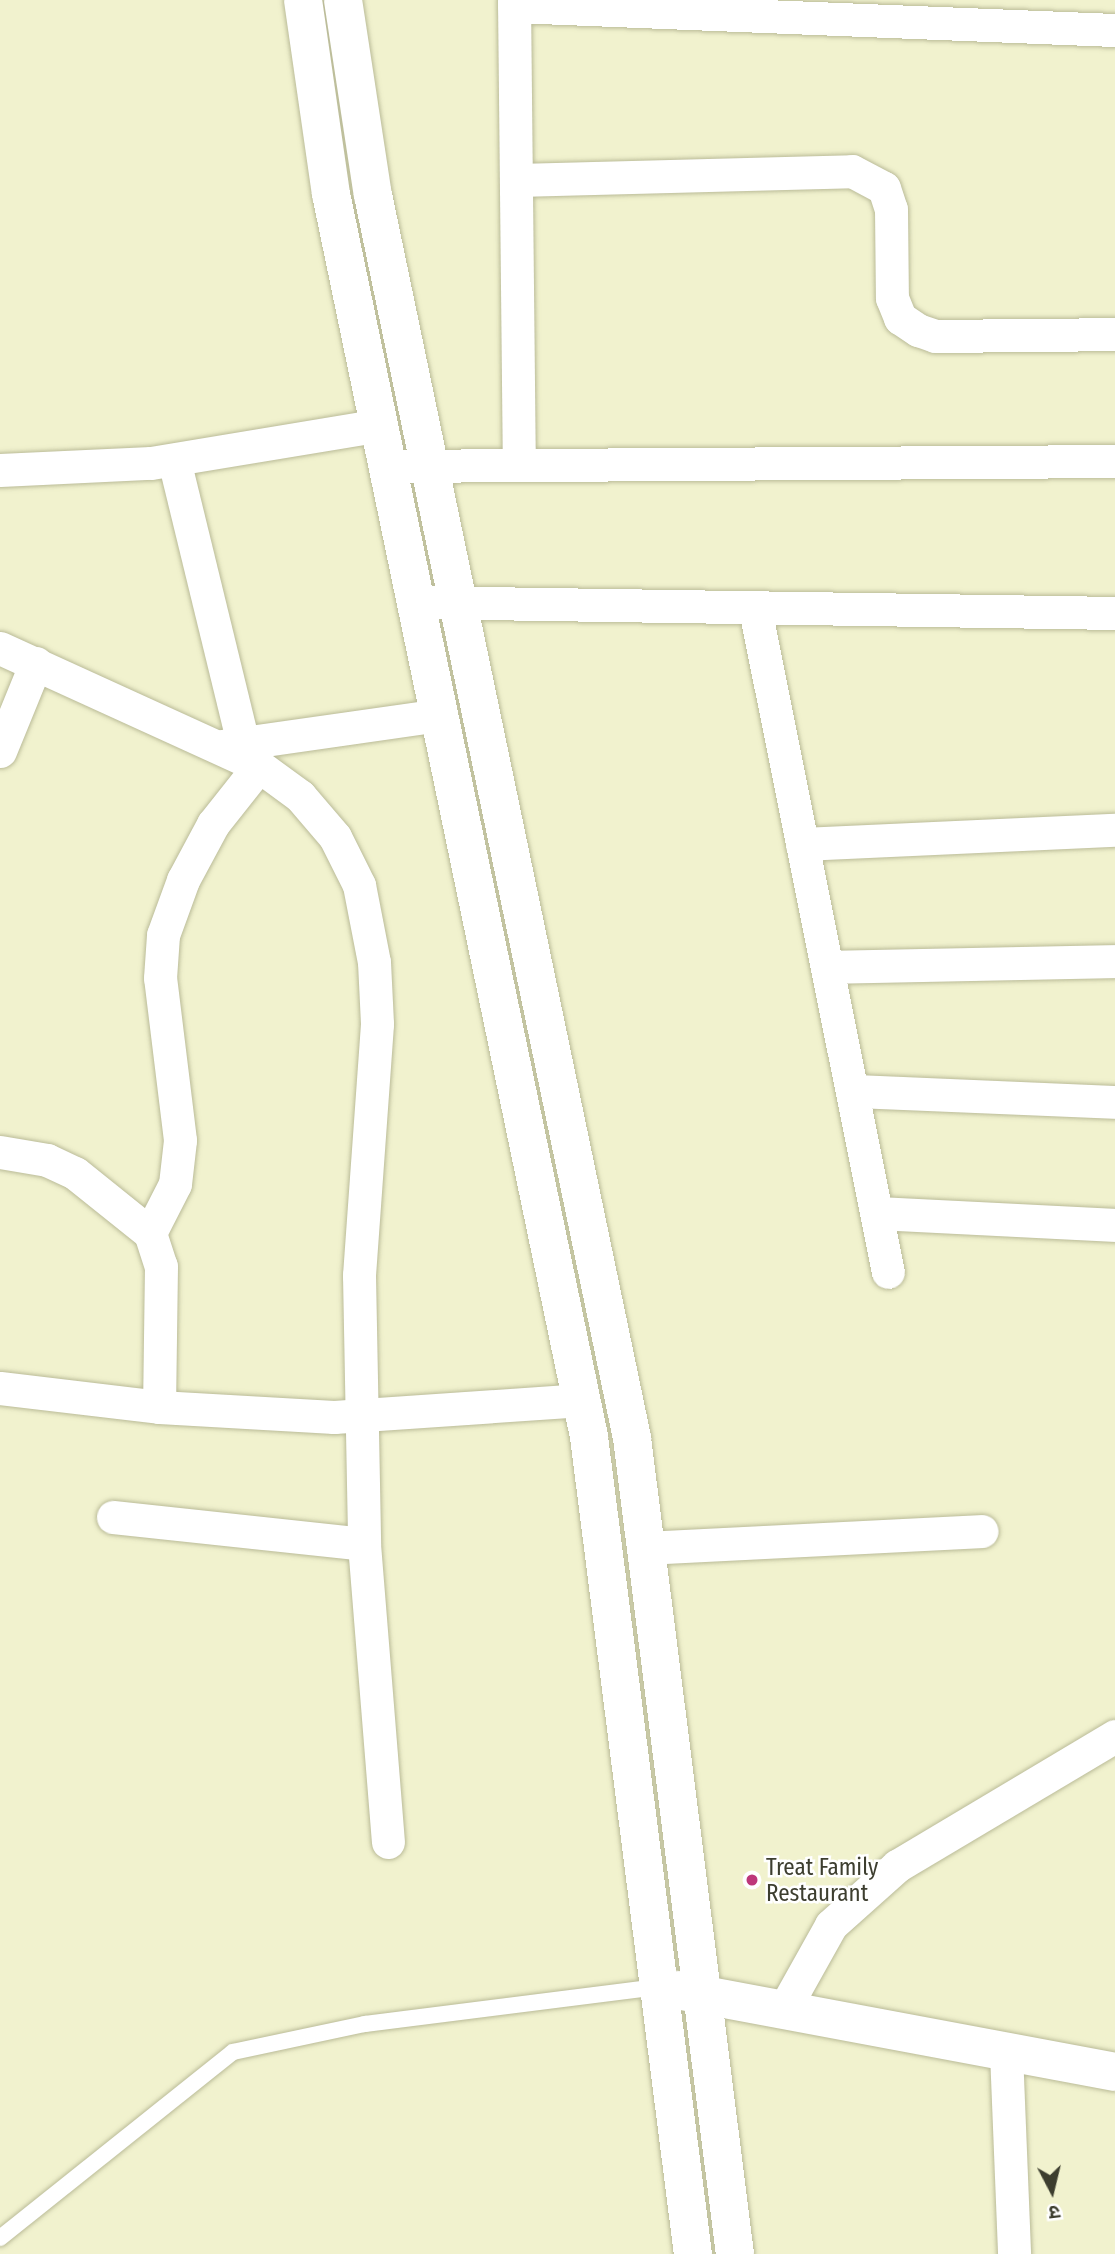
<!DOCTYPE html>
<meta charset="utf-8">
<style>
body{margin:0}
#map{position:relative;width:1115px;height:2254px;overflow:hidden;background:#f1f2ce;font-family:"Fira Sans Condensed","Noto Sans Devanagari",sans-serif}
div>[style]{position:absolute}
.roads{filter:drop-shadow(0 0 2px #babb98) drop-shadow(0 0 2px #babb98)}
.service>*{height:16px;margin:-8px;padding:0 8px;transform-origin:8px;border-radius:8px;background:#fff}
.minor>*{height:33px;margin:-16.5px;padding:0 16.5px;transform-origin:16.5px;border-radius:16.5px;background:#fff}
.tertiary>*{height:38px;margin:-19px;padding:0 19px;transform-origin:19px;border-radius:19px;background:#fff}
.dots>*{width:19px;height:19px;translate:-50% -50%;box-sizing:border-box;border:4px solid #fff;border-radius:50%}
span{translate:-50% -50%;white-space:nowrap;text-align:center;line-height:1.15;-webkit-text-stroke:5px #fff;paint-order:stroke}
.poi-label{font-size:23px;color:#3d3e2f}
.left{translate:0 -50%;text-align:left}
.north{position:absolute;left:1017px;top:2156px;width:70px;height:70px;-webkit-text-stroke:5px #fff;paint-order:stroke;rotate:173deg;font-size:19px;font-weight:700;line-height:28px;text-align:center;color:#3d3e2f}
.north::after{content:'';display:block;margin:auto;width:24px;height:32px;background:#3d3e2f;clip-path:polygon(50% 0,100% 100%,50% 72%,0 100%)}
</style>
<div id="map">
<div class="roads">
<div class="service">
<div style="left:0;top:2238px;width:298px;rotate:-38.6deg"></div>
<div style="left:233px;top:2052px;width:135px;rotate:-12deg"></div>
<div style="left:365px;top:2024px;width:295px;rotate:-7.2deg"></div>
</div>
<div class="minor">
<div style="left:514px;top:0;width:461px;rotate:89.4deg"></div>
<div style="left:514px;top:6px;width:601px;rotate:2.29deg"></div>
<div style="left:517px;top:180px;width:335px;rotate:-1.5deg"></div>
<div style="left:852px;top:171px;width:36px;rotate:28deg"></div>
<div style="left:884px;top:188px;width:22px;rotate:72deg"></div>
<div style="left:891px;top:209px;width:89px;rotate:89.4deg"></div>
<div style="left:892px;top:298px;width:22px;rotate:68deg"></div>
<div style="left:900px;top:318px;width:22px;rotate:34deg"></div>
<div style="left:918px;top:330px;width:18px;rotate:19deg"></div>
<div style="left:935px;top:336px;width:180px;rotate:-0.6deg"></div>
<div style="left:174px;top:460px;width:291px;rotate:76.3deg"></div>
<div style="left:388px;top:466px;width:727px;rotate:-0.39deg"></div>
<div style="left:0;top:470px;width:151px;rotate:-2.7deg"></div>
<div style="left:151px;top:463px;width:232px;rotate:-9.4deg"></div>
<div style="left:418px;top:602px;width:697px;rotate:0.9deg"></div>
<div style="left:755px;top:609px;width:676px;rotate:78.66deg"></div>
<div style="left:0;top:648px;width:285px;rotate:24.5deg"></div>
<div style="left:259px;top:766px;width:51px;rotate:36.2deg"></div>
<div style="left:300px;top:796px;width:54px;rotate:49.5deg"></div>
<div style="left:335px;top:837px;width:54px;rotate:63.4deg"></div>
<div style="left:359px;top:885px;width:78px;rotate:79deg"></div>
<div style="left:374px;top:962px;width:62px;rotate:87.2deg"></div>
<div style="left:377px;top:1024px;width:252px;rotate:94.1deg"></div>
<div style="left:359px;top:1275px;width:269px;rotate:88.9deg"></div>
<div style="left:364px;top:1544px;width:299px;rotate:85.4deg"></div>
<div style="left:222px;top:746px;width:221px;rotate:-8.1deg"></div>
<div style="left:0;top:751px;width:95px;rotate:-67.8deg"></div>
<div style="left:802px;top:844px;width:313px;rotate:-2.6deg"></div>
<div style="left:828px;top:967px;width:287px;rotate:-1.2deg"></div>
<div style="left:854px;top:1091px;width:261px;rotate:2.4deg"></div>
<div style="left:0;top:1152px;width:48px;rotate:9.7deg"></div>
<div style="left:47px;top:1160px;width:31px;rotate:25deg"></div>
<div style="left:75px;top:1173px;width:96px;rotate:38.7deg"></div>
<div style="left:150px;top:1233px;width:35px;rotate:72deg"></div>
<div style="left:161px;top:1266px;width:141px;rotate:90.8deg"></div>
<div style="left:879px;top:1213px;width:236px;rotate:2.9deg"></div>
<div style="left:150px;top:1233px;width:55px;rotate:-63deg"></div>
<div style="left:175px;top:1184px;width:44px;rotate:-83.5deg"></div>
<div style="left:180px;top:1140px;width:163px;rotate:-97deg"></div>
<div style="left:160px;top:978px;width:43px;rotate:-86deg"></div>
<div style="left:163px;top:935px;width:59px;rotate:-70deg"></div>
<div style="left:183px;top:880px;width:64px;rotate:-61.8deg"></div>
<div style="left:213px;top:824px;width:74px;rotate:-51.6deg"></div>
<div style="left:0;top:1388px;width:160px;rotate:6.8deg"></div>
<div style="left:159px;top:1407px;width:175px;rotate:3.3deg"></div>
<div style="left:334px;top:1417px;width:249px;rotate:-3.9deg"></div>
<div style="left:113px;top:1517px;width:252px;rotate:6.1deg"></div>
<div style="left:646px;top:1548px;width:336px;rotate:-2.9deg"></div>
<div style="left:783px;top:2011px;width:98px;rotate:-60.8deg"></div>
<div style="left:831px;top:1925px;width:89px;rotate:-41.8deg"></div>
<div style="left:897px;top:1866px;width:254px;rotate:-30.8deg"></div>
<div style="left:1006px;top:2052px;width:202px;rotate:87.7deg"></div>
</div>
<div class="tertiary">
<div style="left:303px;top:0;width:196px;rotate:81.8deg"></div>
<div style="left:331px;top:194px;width:1269px;rotate:78.27deg"></div>
<div style="left:589px;top:1437px;width:824px;rotate:82.75deg"></div>
<div style="left:343px;top:0;width:197px;rotate:81.3deg"></div>
<div style="left:373px;top:195px;width:1270px;rotate:78.23deg"></div>
<div style="left:632px;top:1438px;width:822px;rotate:82.81deg"></div>
<div style="left:677px;top:1990px;width:446px;rotate:10.6deg"></div>
</div>
</div>
<div class="dots">
<div style="left:752px;top:1880px;background:#bd377a"></div>
</div>
<div class="poi-label">
<span class="left" style="left:766px;top:1880px">Treat Family<br>Restaurant</span>
</div>
<div class="north">उ</div>
</div>
